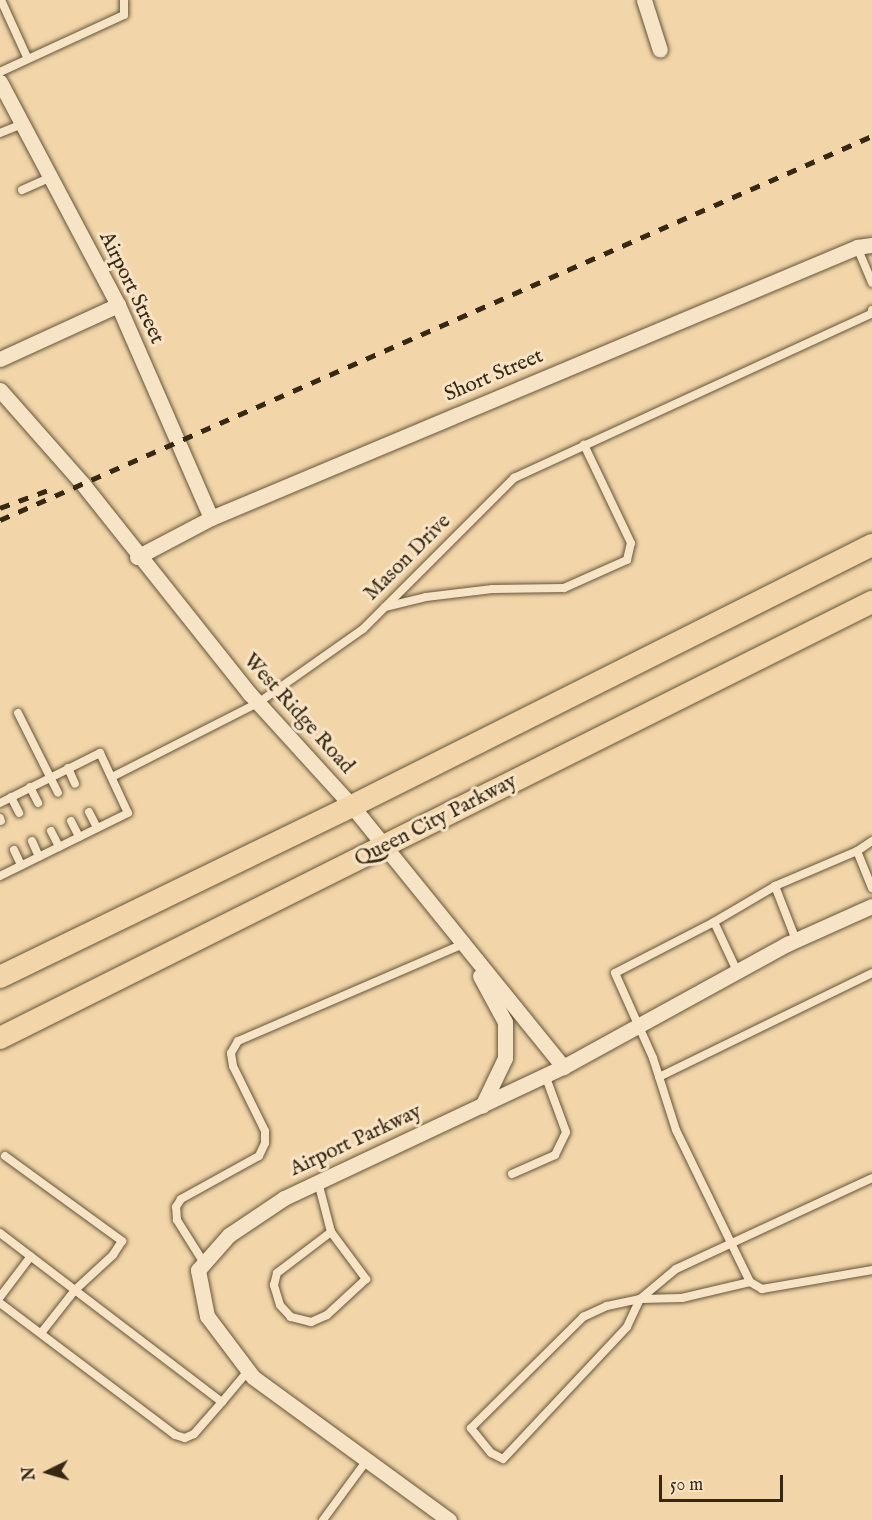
<!DOCTYPE html>
<style>
body{margin:0}
#map{position:relative;width:872px;height:1520px;overflow:hidden;background:#f2d6a9;font-family:"IM FELL English",serif}
div>[style]{position:absolute}
.roads{filter:drop-shadow(0 0 2px #665439) drop-shadow(0 0 2px #665439)}
.lane>*{height:8px;margin:-4px;padding:0 4px;transform-origin:4px;border-radius:4px;background:#f7e4c7}
.street>*{height:15px;margin:-7.5px;padding:0 7.5px;transform-origin:7.5px;border-radius:7.5px;background:#f7e4c7}
.primary>*{height:22px;margin:-11px;padding:0 11px;transform-origin:11px;border-radius:11px;background:#f2d6a9}
.rail>*{height:4.5px;margin-top:-2.25px;transform-origin:0;background:repeating-linear-gradient(90deg,#372814 0 10px,transparent 0 20px)}
span{translate:-50% -50%;white-space:nowrap;text-align:center;line-height:1.15;-webkit-text-stroke:6px #f7e4c7;paint-order:stroke}
.street-label{font-size:21px;color:#372814}
.north{position:absolute;left:18px;top:1442px;width:60px;height:60px;-webkit-text-stroke:4px #f7e4c7;paint-order:stroke;rotate:265deg;font-size:16px;font-weight:700;line-height:24px;text-align:center;color:#372814}
.north::after{content:'';display:block;margin:auto;width:21px;height:27px;background:#372814;clip-path:polygon(50% 0,100% 100%,50% 72%,0 100%)}
.scale{position:absolute;left:659px;top:1475px;width:124px;height:27px;box-sizing:border-box;border:3px solid #372814;border-top:0;padding-left:8px;font-size:18px;line-height:21px;white-space:nowrap;color:#372814;-webkit-text-stroke:4px #f7e4c7;paint-order:stroke}
</style>
<div id="map">
<div class="roads">
<div class="lane">
<div style="left:1px;top:0;width:63px;rotate:65.5deg"></div>
<div style="left:0;top:72px;width:136px;rotate:-24.7deg"></div>
<div style="left:124px;top:15px;width:15px;rotate:-90deg"></div>
<div style="left:0;top:133px;width:24px;rotate:-22deg"></div>
<div style="left:22px;top:190px;width:32px;rotate:-24deg"></div>
<div style="left:857px;top:247px;width:39px;rotate:67deg"></div>
<div style="left:385px;top:607px;width:42px;rotate:-13.7deg"></div>
<div style="left:426px;top:597px;width:67px;rotate:-6.8deg"></div>
<div style="left:493px;top:589px;width:71px;rotate:-0.8deg"></div>
<div style="left:564px;top:588px;width:69px;rotate:-24deg"></div>
<div style="left:627px;top:560px;width:17px;rotate:-77deg"></div>
<div style="left:631px;top:543px;width:109px;rotate:-115.6deg"></div>
<div style="left:18px;top:713px;width:89px;rotate:63.4deg"></div>
<div style="left:68px;top:768px;width:17px;rotate:66deg"></div>
<div style="left:112px;top:777px;width:164px;rotate:-26.9deg"></div>
<div style="left:258px;top:703px;width:128px;rotate:-35.2deg"></div>
<div style="left:363px;top:629px;width:214px;rotate:-45deg"></div>
<div style="left:514px;top:478px;width:393px;rotate:-24.7deg"></div>
<div style="left:871px;top:314px;width:4px;rotate:-76deg"></div>
<div style="left:30px;top:787px;width:18px;rotate:63deg"></div>
<div style="left:11px;top:797px;width:18px;rotate:63deg"></div>
<div style="left:0;top:803px;width:112px;rotate:-26.6deg"></div>
<div style="left:100px;top:753px;width:66px;rotate:65deg"></div>
<div style="left:128px;top:813px;width:143px;rotate:153.8deg"></div>
<div style="left:89px;top:812px;width:18px;rotate:63deg"></div>
<div style="left:0;top:818px;width:3px;rotate:72deg"></div>
<div style="left:71px;top:821px;width:18px;rotate:63deg"></div>
<div style="left:51px;top:831px;width:18px;rotate:63deg"></div>
<div style="left:32px;top:841px;width:17px;rotate:66deg"></div>
<div style="left:872px;top:841px;width:18px;rotate:146deg"></div>
<div style="left:857px;top:851px;width:40px;rotate:68deg"></div>
<div style="left:14px;top:850px;width:17px;rotate:65deg"></div>
<div style="left:714px;top:922px;width:111px;rotate:152.7deg"></div>
<div style="left:615px;top:973px;width:93px;rotate:65.9deg"></div>
<div style="left:653px;top:1058px;width:76px;rotate:72.3deg"></div>
<div style="left:676px;top:1130px;width:169px;rotate:64deg"></div>
<div style="left:750px;top:1282px;width:14px;rotate:30deg"></div>
<div style="left:762px;top:1289px;width:112px;rotate:-9.8deg"></div>
<div style="left:796px;top:940px;width:58px;rotate:-111.3deg"></div>
<div style="left:775px;top:886px;width:89px;rotate:-23.1deg"></div>
<div style="left:737px;top:971px;width:54px;rotate:-115.1deg"></div>
<div style="left:714px;top:922px;width:71px;rotate:-30.5deg"></div>
<div style="left:659px;top:1077px;width:237px;rotate:-26deg"></div>
<div style="left:5px;top:1156px;width:145px;rotate:36deg"></div>
<div style="left:122px;top:1241px;width:17px;rotate:123deg"></div>
<div style="left:113px;top:1255px;width:52px;rotate:137.4deg"></div>
<div style="left:75px;top:1290px;width:55px;rotate:128.3deg"></div>
<div style="left:512px;top:1174px;width:47px;rotate:-23.8deg"></div>
<div style="left:555px;top:1155px;width:25px;rotate:-64deg"></div>
<div style="left:566px;top:1132px;width:61px;rotate:-110.2deg"></div>
<div style="left:318px;top:1182px;width:52px;rotate:75.4deg"></div>
<div style="left:331px;top:1232px;width:59px;rotate:53.3deg"></div>
<div style="left:366px;top:1279px;width:53px;rotate:137.3deg"></div>
<div style="left:327px;top:1315px;width:17px;rotate:156deg"></div>
<div style="left:311px;top:1322px;width:21px;rotate:-166deg"></div>
<div style="left:291px;top:1317px;width:16px;rotate:-133deg"></div>
<div style="left:280px;top:1305px;width:21px;rotate:-107deg"></div>
<div style="left:274px;top:1285px;width:12px;rotate:-76deg"></div>
<div style="left:277px;top:1273px;width:68px;rotate:-37.2deg"></div>
<div style="left:0;top:1233px;width:279px;rotate:37.3deg"></div>
<div style="left:222px;top:1402px;width:40px;rotate:-50deg"></div>
<div style="left:204px;top:1263px;width:51px;rotate:-122.1deg"></div>
<div style="left:177px;top:1220px;width:13px;rotate:-94deg"></div>
<div style="left:176px;top:1207px;width:9px;rotate:-58deg"></div>
<div style="left:181px;top:1199px;width:89px;rotate:-28.9deg"></div>
<div style="left:259px;top:1156px;width:14px;rotate:-65deg"></div>
<div style="left:265px;top:1143px;width:12px;rotate:-90deg"></div>
<div style="left:265px;top:1131px;width:72px;rotate:-116.2deg"></div>
<div style="left:233px;top:1066px;width:13px;rotate:-99deg"></div>
<div style="left:231px;top:1053px;width:14px;rotate:-60deg"></div>
<div style="left:238px;top:1041px;width:245px;rotate:-23.3deg"></div>
<div style="left:750px;top:1282px;width:70px;rotate:166.8deg"></div>
<div style="left:682px;top:1298px;width:42px;rotate:178.6deg"></div>
<div style="left:640px;top:1299px;width:31px;rotate:115deg"></div>
<div style="left:627px;top:1327px;width:181px;rotate:133.2deg"></div>
<div style="left:503px;top:1459px;width:13px;rotate:-153deg"></div>
<div style="left:491px;top:1453px;width:32px;rotate:-129deg"></div>
<div style="left:471px;top:1428px;width:158px;rotate:-44.7deg"></div>
<div style="left:583px;top:1317px;width:26px;rotate:-25deg"></div>
<div style="left:607px;top:1306px;width:34px;rotate:-12deg"></div>
<div style="left:640px;top:1299px;width:47px;rotate:-39.8deg"></div>
<div style="left:676px;top:1269px;width:216px;rotate:-24.9deg"></div>
<div style="left:0;top:1297px;width:51px;rotate:-52.9deg"></div>
<div style="left:0;top:1303px;width:219px;rotate:37deg"></div>
<div style="left:175px;top:1435px;width:10px;rotate:17deg"></div>
<div style="left:185px;top:1438px;width:10px;rotate:-24deg"></div>
<div style="left:194px;top:1434px;width:43px;rotate:-48.8deg"></div>
<div style="left:323px;top:1520px;width:74px;rotate:-53.7deg"></div>
</div>
<div class="street">
<div style="left:644px;top:0;width:52px;rotate:72.3deg"></div>
<div style="left:0;top:82px;width:252px;rotate:62.1deg"></div>
<div style="left:118px;top:305px;width:232px;rotate:66.4deg"></div>
<div style="left:0;top:359px;width:130px;rotate:-24.6deg"></div>
<div style="left:0;top:390px;width:124px;rotate:48.6deg"></div>
<div style="left:82px;top:483px;width:270px;rotate:51.5deg"></div>
<div style="left:250px;top:694px;width:151px;rotate:47.7deg"></div>
<div style="left:352px;top:806px;width:336px;rotate:51deg"></div>
<div style="left:137px;top:557px;width:84px;rotate:-27.8deg"></div>
<div style="left:211px;top:518px;width:701px;rotate:-22.76deg"></div>
<div style="left:857px;top:247px;width:15px;rotate:-8deg"></div>
<div style="left:480px;top:976px;width:52px;rotate:61.5deg"></div>
<div style="left:505px;top:1022px;width:36px;rotate:90deg"></div>
<div style="left:505px;top:1058px;width:53px;rotate:115.6deg"></div>
<div style="left:449px;top:1520px;width:243px;rotate:-143.9deg"></div>
<div style="left:253px;top:1377px;width:76px;rotate:-127deg"></div>
<div style="left:207px;top:1316px;width:47px;rotate:-101.1deg"></div>
<div style="left:198px;top:1270px;width:47px;rotate:-48.5deg"></div>
<div style="left:229px;top:1235px;width:66px;rotate:-33.9deg"></div>
<div style="left:284px;top:1198px;width:308px;rotate:-25.2deg"></div>
<div style="left:563px;top:1067px;width:256px;rotate:-28.8deg"></div>
<div style="left:787px;top:944px;width:93px;rotate:-24.1deg"></div>
</div>
<div class="primary">
<div style="left:0;top:977px;width:391px;rotate:-25.9deg"></div>
<div style="left:352px;top:806px;width:582px;rotate:-26.65deg"></div>
<div style="left:0;top:1038px;width:975px;rotate:-26.57deg"></div>
</div>
</div>
<div class="rail">
<div style="left:0;top:508px;width:54px;rotate:-20.4deg"></div>
<div style="left:0;top:520px;width:953px;rotate:-23.77deg"></div>
</div>
<div class="street-label">
<span style="left:131px;top:288px;rotate:64deg">Airport Street</span>
<span style="left:494px;top:376px;rotate:-23deg">Short Street</span>
<span style="left:408px;top:558px;rotate:-45deg">Mason Drive</span>
<span style="left:298px;top:714px;rotate:48deg">West Ridge Road</span>
<span style="left:436px;top:821px;rotate:-27deg">Queen City Parkway</span>
<span style="left:356px;top:1141px;rotate:-25deg">Airport Parkway</span>
</div>
<div class="north">N</div>
<div class="scale">50 m</div>
</div>
